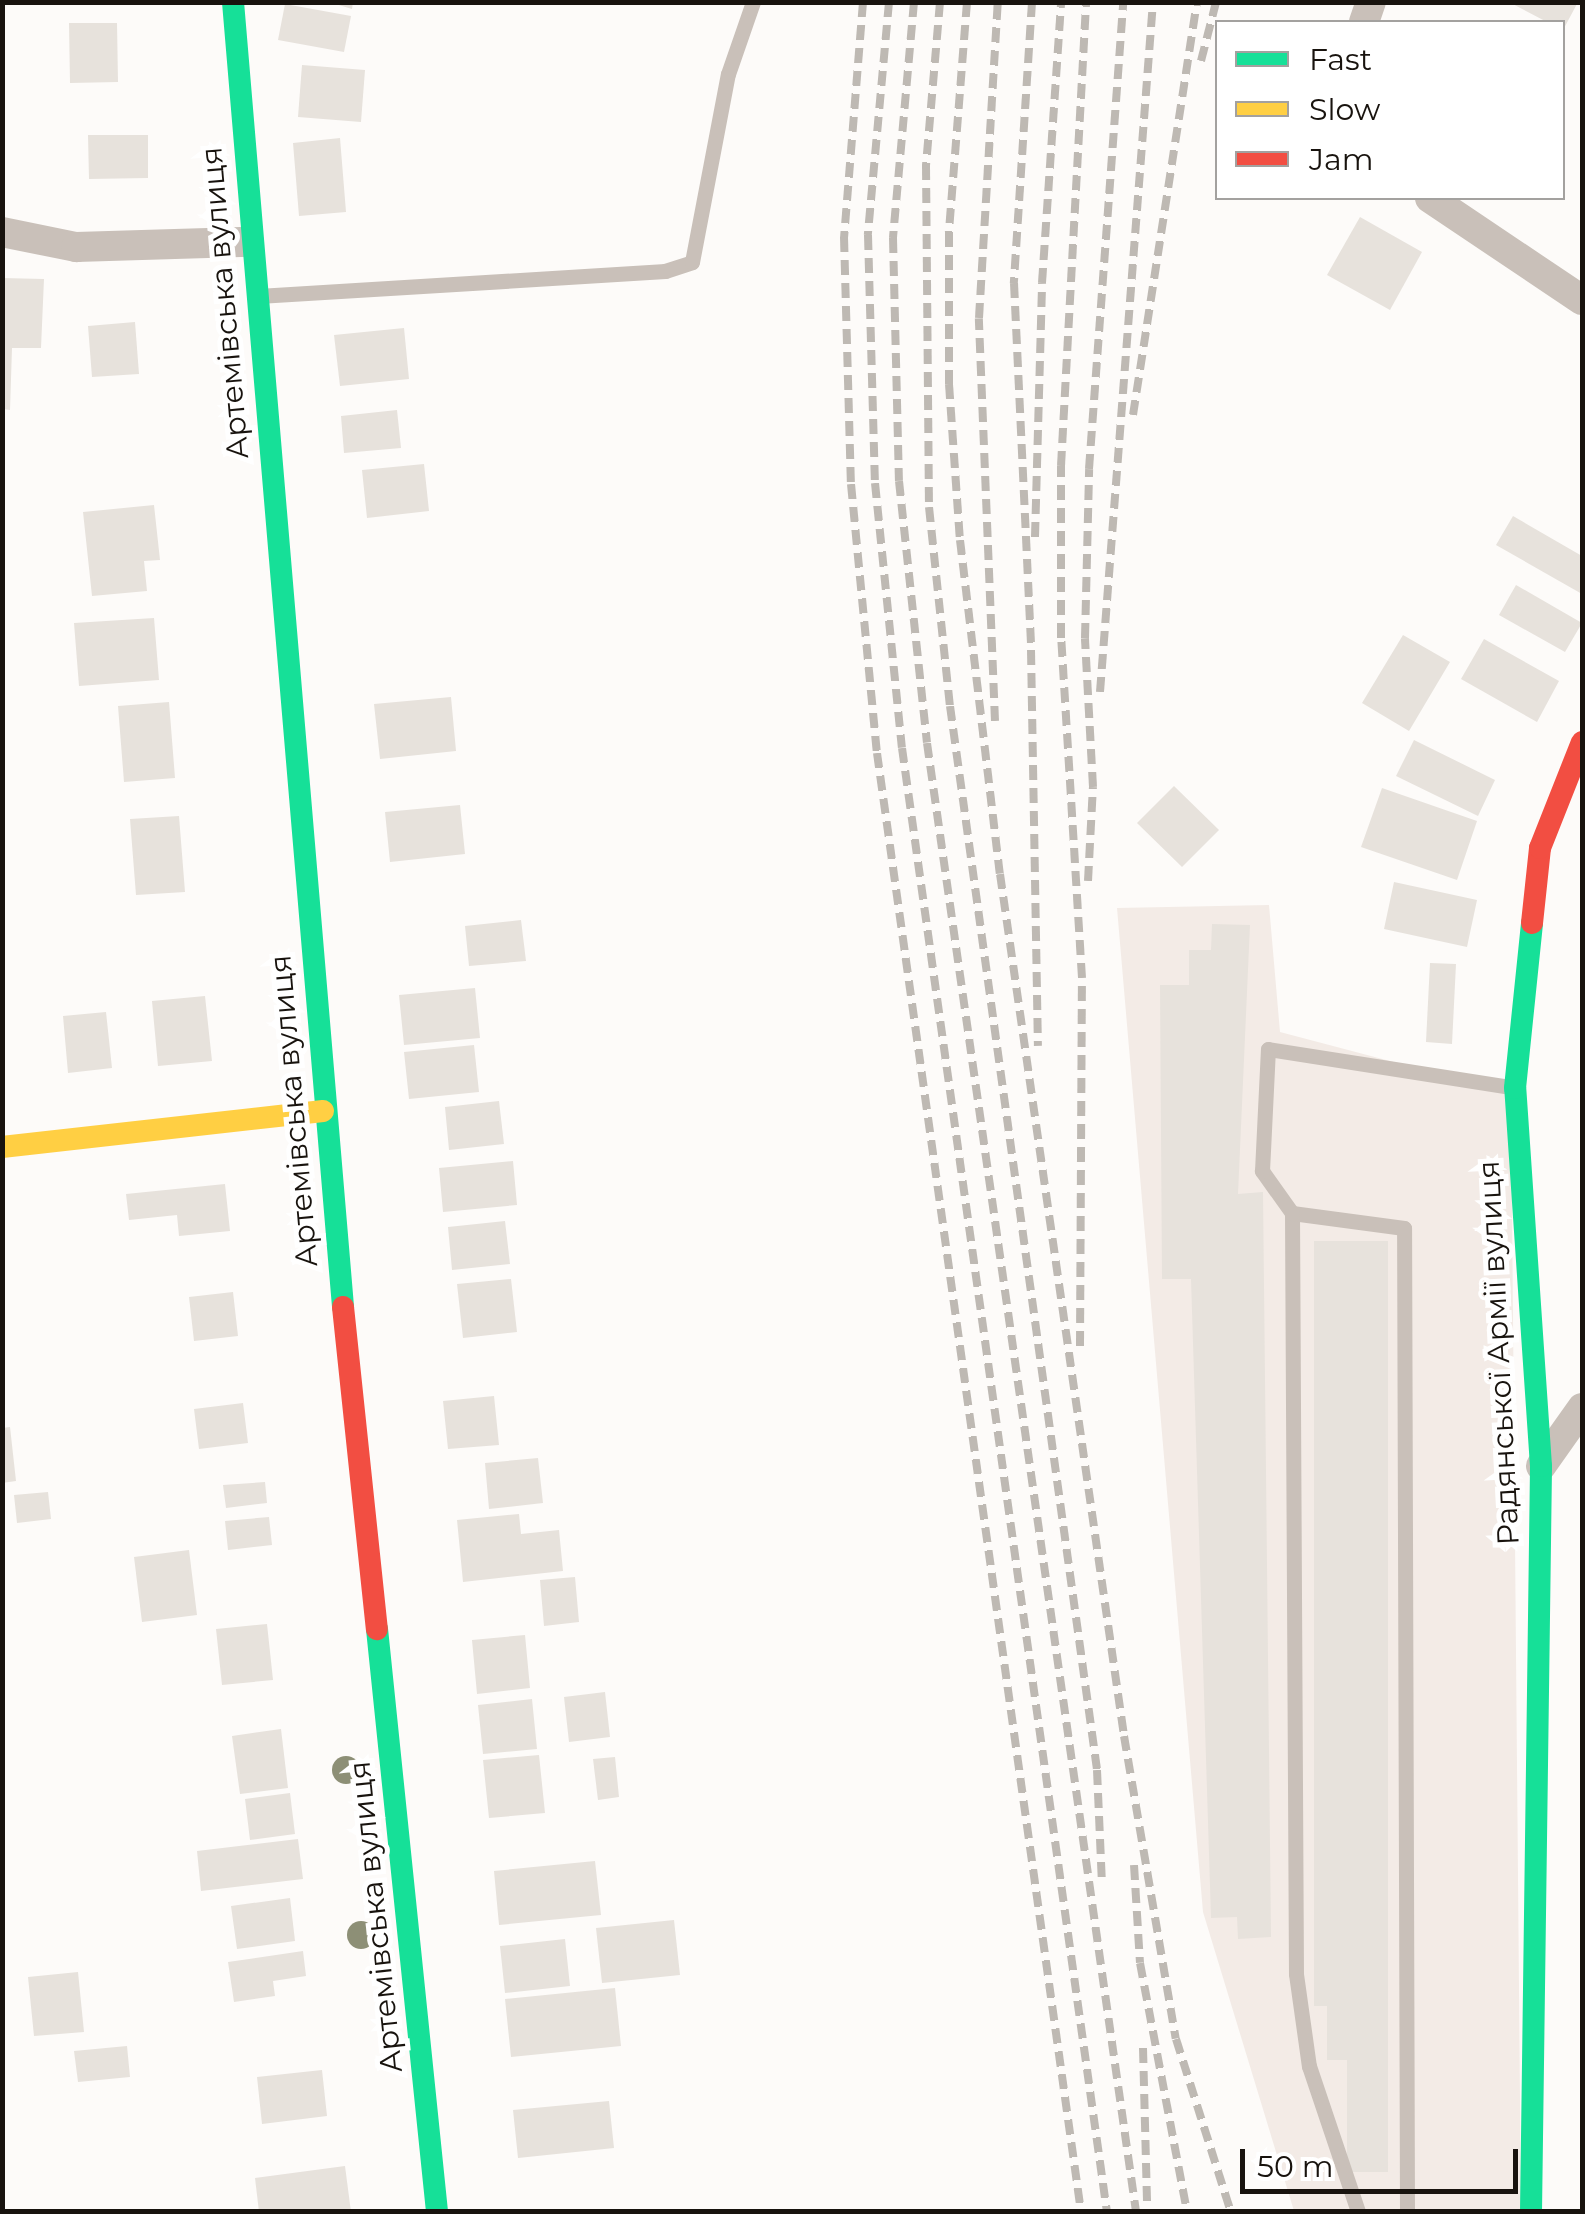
<!DOCTYPE html>
<meta charset="utf-8">
<style>
body{margin:0}
#map{position:relative;width:1585px;height:2214px;overflow:hidden;background:#fdfbf9;font-family:Montserrat,sans-serif}
div>[style]{position:absolute}
.industrial>*{inset:0;background:#f3ebe6}
.building>*{inset:0;background:#e7e2dc}
.lane>*{height:15px;margin:-7.5px;padding:0 7.5px;transform-origin:7.5px;border-radius:7.5px;background:#c9c0b9}
.street>*{height:30px;margin:-15px;padding:0 15px;transform-origin:15px;border-radius:15px;background:#c9c0b9}
.fast>*{height:22px;margin:-11px;padding:0 11px;transform-origin:11px;border-radius:11px;background:#16e098}
.slow>*{height:22px;margin:-11px;padding:0 11px;transform-origin:11px;border-radius:11px;background:#ffcf43}
.jam>*{height:22px;margin:-11px;padding:0 11px;transform-origin:11px;border-radius:11px;background:#f24e42}
.rail>*{height:8px;margin-top:-4px;transform-origin:0;background:repeating-linear-gradient(90deg,#beb9b3 0 15px,transparent 0 23px)}
.trees>*{width:28px;height:28px;margin:-14px;border-radius:50%;background:#8d8f76}
span{translate:-50% -50%;white-space:nowrap;text-align:center;line-height:1.15;-webkit-text-stroke:10px #fff;paint-order:stroke}
.street-label{font-size:30px;color:#18130e}
.frame{position:absolute;inset:0;border:5px solid #18130e;pointer-events:none}
.legend{position:absolute;left:1215px;top:20px;width:350px;height:180px;box-sizing:border-box;background:#fff;border:2px solid #a3a19f;margin:0;padding:12px 18px;list-style:none;font-size:30px;color:#18130e}
.legend li{display:flex;align-items:center;gap:20px;height:50px}
.legend b{width:50px;border:2px solid #a3a19f}
.scale{position:absolute;left:1240px;top:2149px;width:278px;height:45px;box-sizing:border-box;border:5px solid #18130e;border-top:0;padding-left:12px;font-size:30px;line-height:35px;white-space:nowrap;color:#18130e;-webkit-text-stroke:8px #fff;paint-order:stroke}
</style>
<div id="map">
<div class="industrial">
<div style="clip-path:polygon(1269px 905px,1280px 1032px,1511px 1093px,1521px 2211px,1294px 2211px,1203px 1912px,1117px 908px)"></div>
</div>
<div class="building">
<div style="clip-path:polygon(329px 2px,353px 2px,352px 9px)"></div>
<div style="clip-path:polygon(1509px 2px,1578px 2px,1562px 32px,1562px 22px,1547px 22px)"></div>
<div style="clip-path:polygon(285px 4px,351px 16px,344px 52px,278px 40px)"></div>
<div style="clip-path:polygon(69px 23px,117px 23px,118px 82px,70px 83px)"></div>
<div style="clip-path:polygon(302px 65px,365px 70px,361px 122px,298px 117px)"></div>
<div style="clip-path:polygon(88px 135px,148px 135px,148px 178px,89px 179px)"></div>
<div style="clip-path:polygon(340px 138px,346px 212px,299px 216px,293px 143px)"></div>
<div style="clip-path:polygon(1360px 217px,1422px 252px,1390px 310px,1327px 275px)"></div>
<div style="clip-path:polygon(2px 278px,44px 279px,41px 348px,12px 348px,10px 410px,2px 409px)"></div>
<div style="clip-path:polygon(135px 322px,139px 374px,92px 377px,88px 326px)"></div>
<div style="clip-path:polygon(404px 328px,409px 379px,340px 386px,334px 335px)"></div>
<div style="clip-path:polygon(397px 410px,401px 448px,344px 453px,341px 416px)"></div>
<div style="clip-path:polygon(424px 464px,429px 511px,367px 518px,362px 470px)"></div>
<div style="clip-path:polygon(154px 505px,160px 560px,144px 561px,147px 591px,92px 596px,83px 512px)"></div>
<div style="clip-path:polygon(1513px 516px,1582px 556px,1582px 594px,1496px 545px)"></div>
<div style="clip-path:polygon(1516px 585px,1582px 623px,1565px 652px,1499px 615px)"></div>
<div style="clip-path:polygon(154px 618px,159px 680px,79px 686px,74px 623px)"></div>
<div style="clip-path:polygon(1403px 635px,1450px 662px,1409px 731px,1362px 703px)"></div>
<div style="clip-path:polygon(1484px 639px,1559px 681px,1537px 722px,1461px 679px)"></div>
<div style="clip-path:polygon(451px 697px,456px 751px,380px 759px,374px 704px)"></div>
<div style="clip-path:polygon(169px 702px,175px 778px,124px 782px,118px 706px)"></div>
<div style="clip-path:polygon(1414px 740px,1495px 780px,1478px 816px,1396px 776px)"></div>
<div style="clip-path:polygon(1174px 786px,1219px 830px,1182px 867px,1137px 823px)"></div>
<div style="clip-path:polygon(1382px 788px,1477px 821px,1457px 880px,1361px 847px)"></div>
<div style="clip-path:polygon(460px 805px,465px 854px,390px 862px,385px 812px)"></div>
<div style="clip-path:polygon(179px 816px,185px 892px,136px 895px,130px 819px)"></div>
<div style="clip-path:polygon(1394px 882px,1477px 900px,1467px 947px,1384px 929px)"></div>
<div style="clip-path:polygon(521px 920px,526px 961px,469px 966px,465px 926px)"></div>
<div style="clip-path:polygon(1212px 924px,1250px 925px,1238px 1194px,1263px 1192px,1271px 1937px,1238px 1939px,1237px 1917px,1211px 1918px,1191px 1279px,1162px 1279px,1160px 985px,1189px 985px,1189px 950px,1211px 950px)"></div>
<div style="clip-path:polygon(1430px 963px,1456px 964px,1452px 1044px,1426px 1042px)"></div>
<div style="clip-path:polygon(475px 988px,480px 1038px,404px 1045px,399px 995px)"></div>
<div style="clip-path:polygon(205px 996px,212px 1061px,158px 1066px,152px 1001px)"></div>
<div style="clip-path:polygon(106px 1012px,112px 1068px,68px 1073px,63px 1016px)"></div>
<div style="clip-path:polygon(474px 1045px,479px 1092px,409px 1099px,404px 1052px)"></div>
<div style="clip-path:polygon(499px 1101px,504px 1144px,449px 1150px,445px 1107px)"></div>
<div style="clip-path:polygon(513px 1161px,517px 1205px,443px 1212px,439px 1168px)"></div>
<div style="clip-path:polygon(225px 1184px,230px 1231px,179px 1236px,177px 1215px,129px 1220px,126px 1194px)"></div>
<div style="clip-path:polygon(505px 1221px,510px 1264px,452px 1270px,448px 1227px)"></div>
<div style="clip-path:polygon(1314px 1241px,1388px 1241px,1388px 2172px,1347px 2172px,1347px 2060px,1327px 2060px,1327px 2006px,1314px 2006px)"></div>
<div style="clip-path:polygon(511px 1279px,517px 1332px,463px 1338px,457px 1284px)"></div>
<div style="clip-path:polygon(233px 1292px,238px 1336px,194px 1341px,189px 1297px)"></div>
<div style="clip-path:polygon(494px 1396px,499px 1445px,448px 1449px,443px 1401px)"></div>
<div style="clip-path:polygon(243px 1403px,248px 1443px,199px 1449px,194px 1409px)"></div>
<div style="clip-path:polygon(10px 1427px,16px 1481px,2px 1483px,2px 1428px)"></div>
<div style="clip-path:polygon(538px 1458px,543px 1503px,489px 1509px,485px 1463px)"></div>
<div style="clip-path:polygon(265px 1482px,267px 1503px,226px 1508px,223px 1485px)"></div>
<div style="clip-path:polygon(48px 1492px,51px 1519px,17px 1523px,14px 1495px)"></div>
<div style="clip-path:polygon(519px 1514px,521px 1534px,559px 1530px,563px 1571px,463px 1582px,457px 1520px)"></div>
<div style="clip-path:polygon(269px 1517px,272px 1545px,228px 1550px,225px 1521px)"></div>
<div style="clip-path:polygon(189px 1550px,197px 1615px,142px 1622px,134px 1557px)"></div>
<div style="clip-path:polygon(575px 1577px,579px 1622px,544px 1626px,540px 1580px)"></div>
<div style="clip-path:polygon(267px 1624px,273px 1680px,222px 1685px,216px 1629px)"></div>
<div style="clip-path:polygon(525px 1635px,530px 1688px,477px 1694px,472px 1640px)"></div>
<div style="clip-path:polygon(605px 1692px,610px 1737px,569px 1742px,564px 1697px)"></div>
<div style="clip-path:polygon(532px 1699px,537px 1749px,483px 1754px,478px 1705px)"></div>
<div style="clip-path:polygon(281px 1729px,288px 1788px,240px 1794px,232px 1736px)"></div>
<div style="clip-path:polygon(539px 1755px,545px 1813px,489px 1818px,483px 1760px)"></div>
<div style="clip-path:polygon(615px 1757px,619px 1797px,598px 1800px,593px 1759px)"></div>
<div style="clip-path:polygon(290px 1793px,295px 1834px,250px 1840px,245px 1799px)"></div>
<div style="clip-path:polygon(298px 1839px,303px 1879px,201px 1891px,197px 1851px)"></div>
<div style="clip-path:polygon(595px 1861px,601px 1915px,499px 1925px,494px 1871px)"></div>
<div style="clip-path:polygon(290px 1898px,295px 1941px,237px 1949px,231px 1906px)"></div>
<div style="clip-path:polygon(674px 1920px,680px 1975px,602px 1983px,596px 1928px)"></div>
<div style="clip-path:polygon(565px 1939px,570px 1986px,505px 1993px,500px 1946px)"></div>
<div style="clip-path:polygon(303px 1951px,306px 1976px,273px 1981px,275px 1996px,234px 2002px,228px 1962px)"></div>
<div style="clip-path:polygon(78px 1972px,84px 2032px,34px 2036px,28px 1977px)"></div>
<div style="clip-path:polygon(615px 1988px,621px 2046px,511px 2057px,505px 1999px)"></div>
<div style="clip-path:polygon(127px 2046px,130px 2077px,78px 2082px,74px 2051px)"></div>
<div style="clip-path:polygon(322px 2070px,327px 2116px,262px 2124px,257px 2077px)"></div>
<div style="clip-path:polygon(609px 2101px,614px 2148px,518px 2158px,513px 2110px)"></div>
<div style="clip-path:polygon(345px 2166px,351px 2212px,259px 2212px,255px 2178px)"></div>
</div>
<div class="lane">
<div style="left:258px;top:296px;width:408px;rotate:-3.5deg"></div>
<div style="left:665px;top:271px;width:28px;rotate:-18deg"></div>
<div style="left:692px;top:262px;width:191px;rotate:-79.2deg"></div>
<div style="left:728px;top:74px;width:76px;rotate:-70.9deg"></div>
<div style="left:1292px;top:1213px;width:761px;rotate:89.7deg"></div>
<div style="left:1296px;top:1974px;width:93px;rotate:82deg"></div>
<div style="left:1309px;top:2066px;width:154px;rotate:71.4deg"></div>
<div style="left:1407px;top:2212px;width:984px;rotate:-90.17deg"></div>
<div style="left:1404px;top:1228px;width:113px;rotate:-172.4deg"></div>
<div style="left:1292px;top:1213px;width:52px;rotate:-125.5deg"></div>
<div style="left:1262px;top:1171px;width:122px;rotate:-87.2deg"></div>
<div style="left:1268px;top:1049px;width:246px;rotate:8.9deg"></div>
</div>
<div class="street">
<div style="left:1364px;top:22px;width:21px;rotate:-71deg"></div>
<div style="left:1430px;top:198px;width:183px;rotate:33.9deg"></div>
<div style="left:2px;top:232px;width:76px;rotate:11.5deg"></div>
<div style="left:76px;top:247px;width:173px;rotate:-1.7deg"></div>
<div style="left:1541px;top:1466px;width:71px;rotate:-54.7deg"></div>
</div>
<div class="fast">
<div style="left:233px;top:2px;width:1310px;rotate:85.18deg"></div>
<div style="left:377px;top:1629px;width:586px;rotate:84.12deg"></div>
<div style="left:1531px;top:2212px;width:746px;rotate:-89.23deg"></div>
<div style="left:1541px;top:1466px;width:379px;rotate:-93.9deg"></div>
<div style="left:1515px;top:1088px;width:166px;rotate:-84.1deg"></div>
</div>
<div class="slow">
<div style="left:2px;top:1147px;width:323px;rotate:-6.4deg"></div>
</div>
<div class="jam">
<div style="left:1532px;top:923px;width:75px;rotate:-83.9deg"></div>
<div style="left:1540px;top:848px;width:114px;rotate:-68.4deg"></div>
<div style="left:343px;top:1307px;width:324px;rotate:84deg"></div>
</div>
<div class="rail">
<div style="left:863px;top:2px;width:236px;rotate:94.6deg"></div>
<div style="left:844px;top:237px;width:247px;rotate:88.4deg"></div>
<div style="left:851px;top:484px;width:270px;rotate:84.5deg"></div>
<div style="left:877px;top:753px;width:1473px;rotate:82.04deg"></div>
<div style="left:889px;top:2px;width:234px;rotate:95.2deg"></div>
<div style="left:868px;top:235px;width:248px;rotate:88.4deg"></div>
<div style="left:875px;top:483px;width:266px;rotate:84.2deg"></div>
<div style="left:902px;top:748px;width:1478px;rotate:82.03deg"></div>
<div style="left:914px;top:2px;width:237px;rotate:95.1deg"></div>
<div style="left:893px;top:238px;width:243px;rotate:88.6deg"></div>
<div style="left:899px;top:481px;width:263px;rotate:83.9deg"></div>
<div style="left:927px;top:743px;width:1484px;rotate:81.9deg"></div>
<div style="left:940px;top:2px;width:164px;rotate:94.9deg"></div>
<div style="left:926px;top:165px;width:342px;rotate:89.5deg"></div>
<div style="left:929px;top:507px;width:200px;rotate:84deg"></div>
<div style="left:950px;top:706px;width:1074px;rotate:82.13deg"></div>
<div style="left:1097px;top:1770px;width:115px;rotate:87.5deg"></div>
<div style="left:967px;top:2px;width:231px;rotate:94.5deg"></div>
<div style="left:949px;top:232px;width:152px;rotate:90deg"></div>
<div style="left:949px;top:384px;width:156px;rotate:86deg"></div>
<div style="left:960px;top:540px;width:336px;rotate:83.2deg"></div>
<div style="left:1000px;top:874px;width:871px;rotate:81.81deg"></div>
<div style="left:1124px;top:1736px;width:307px;rotate:80.3deg"></div>
<div style="left:1176px;top:2039px;width:182px;rotate:72.4deg"></div>
<div style="left:1032px;top:2px;width:282px;rotate:93.7deg"></div>
<div style="left:1014px;top:283px;width:367px;rotate:87.3deg"></div>
<div style="left:1031px;top:650px;width:396px;rotate:89deg"></div>
<div style="left:1201px;top:61px;width:61px;rotate:-75.7deg"></div>
<div style="left:1133px;top:415px;width:418px;rotate:-81.2deg"></div>
<div style="left:1035px;top:537px;width:254px;rotate:-88.4deg"></div>
<div style="left:1042px;top:283px;width:282px;rotate:-86.1deg"></div>
<div style="left:1100px;top:692px;width:692px;rotate:-85.61deg"></div>
<div style="left:995px;top:721px;width:403px;rotate:-92.3deg"></div>
<div style="left:979px;top:318px;width:317px;rotate:-86.6deg"></div>
<div style="left:1088px;top:881px;width:94px;rotate:-87deg"></div>
<div style="left:1093px;top:787px;width:149px;rotate:-93.1deg"></div>
<div style="left:1085px;top:638px;width:169px;rotate:-88.6deg"></div>
<div style="left:1089px;top:469px;width:468px;rotate:-85.8deg"></div>
<div style="left:1080px;top:1346px;width:368px;rotate:-89.7deg"></div>
<div style="left:1082px;top:978px;width:341px;rotate:-93.5deg"></div>
<div style="left:1061px;top:638px;width:172px;rotate:-90deg"></div>
<div style="left:1061px;top:466px;width:465px;rotate:-86.9deg"></div>
<div style="left:1134px;top:1865px;width:98px;rotate:86.5deg"></div>
<div style="left:1140px;top:1963px;width:253px;rotate:79.3deg"></div>
<div style="left:1143px;top:2048px;width:155px;rotate:88.5deg"></div>
</div>
<div class="trees">
<div style="left:346px;top:1770px"></div>
<div style="left:361px;top:1935px"></div>
</div>
<div class="street-label">
<span style="left:225px;top:303px;rotate:-95deg">Артемівська вулиця</span>
<span style="left:294px;top:1111px;rotate:-95deg">Артемівська вулиця</span>
<span style="left:1499px;top:1353px;rotate:-93deg">Радянської Армії вулиця</span>
<span style="left:376px;top:1917px;rotate:-96deg">Артемівська вулиця</span>
</div>
<div class="frame"></div>
<ul class="legend">
<li><b style="height:12px;background:#16e098"></b>Fast</li>
<li><b style="height:12px;background:#ffcf43"></b>Slow</li>
<li><b style="height:12px;background:#f24e42"></b>Jam</li>
</ul>
<div class="scale">50 m</div>
</div>
